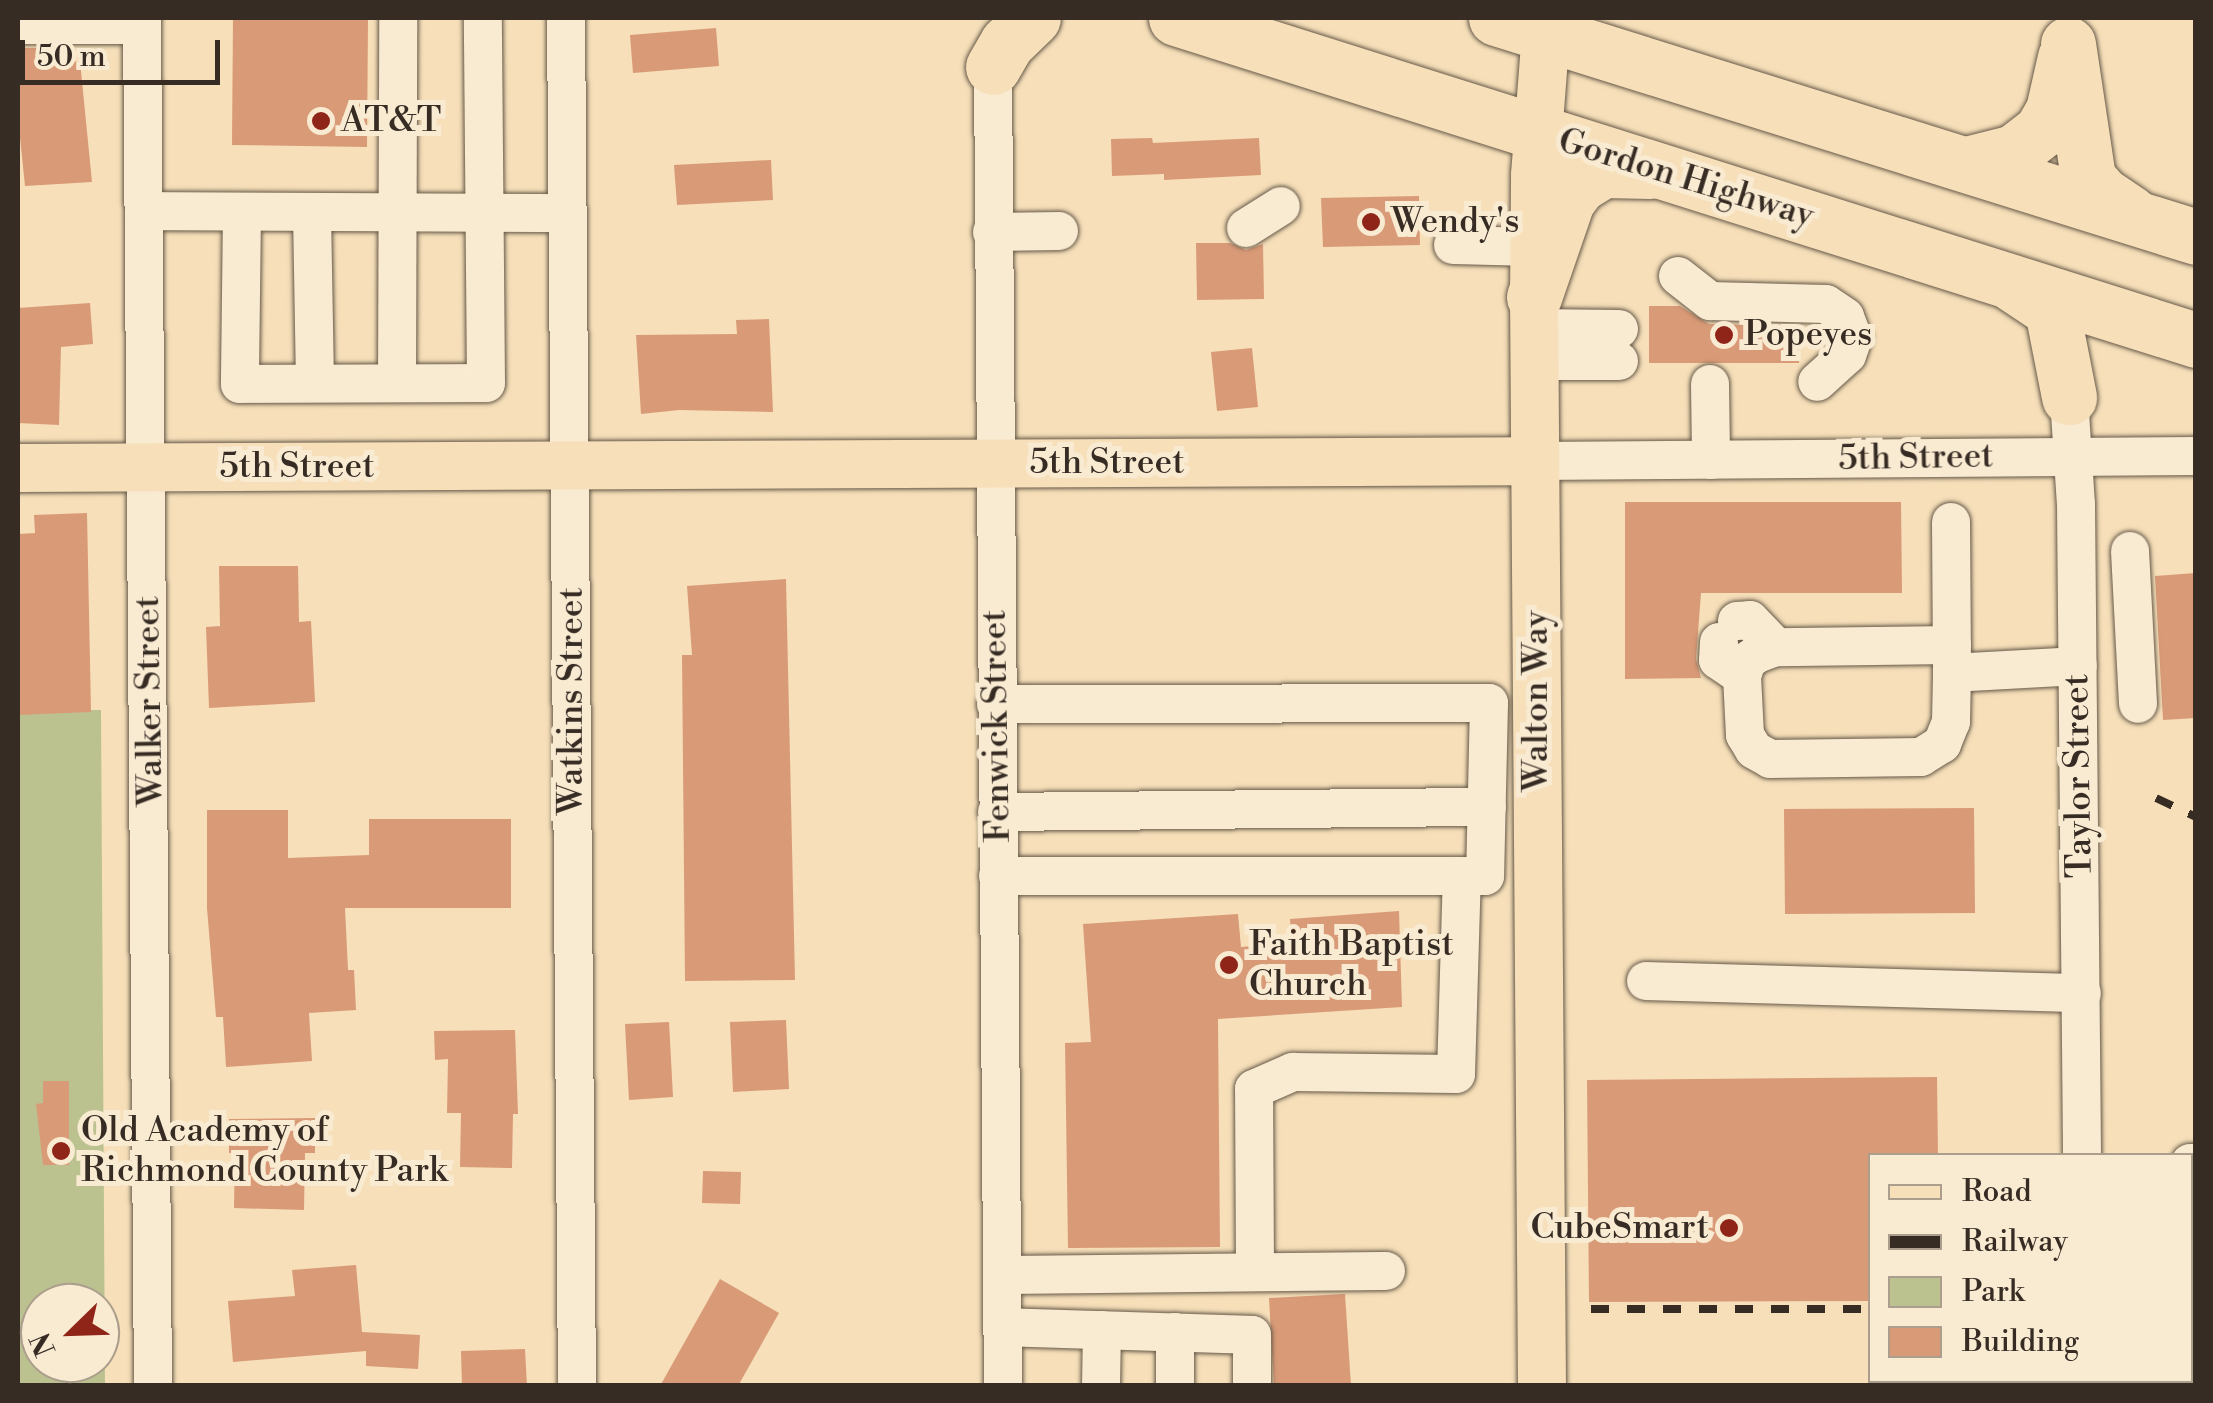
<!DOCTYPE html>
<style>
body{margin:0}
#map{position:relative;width:2213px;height:1403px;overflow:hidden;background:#f6dfb9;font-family:"Libre Bodoni",serif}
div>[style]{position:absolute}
.green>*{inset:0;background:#bbc290}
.building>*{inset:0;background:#d99a77}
.roads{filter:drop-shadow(0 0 2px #665949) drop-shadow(0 0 2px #665949)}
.minor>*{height:38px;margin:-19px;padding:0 19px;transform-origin:19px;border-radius:19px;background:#f9ead2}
.major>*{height:48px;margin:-24px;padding:0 24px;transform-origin:24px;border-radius:24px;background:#f6dfb9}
.highway>*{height:55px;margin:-27.5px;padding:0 27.5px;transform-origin:27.5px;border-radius:27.5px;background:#f6dfb9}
.rail>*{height:8px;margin-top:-4px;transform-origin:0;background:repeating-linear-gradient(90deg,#362c24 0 18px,transparent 0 36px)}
.dots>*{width:28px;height:28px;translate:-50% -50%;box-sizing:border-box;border:5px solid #f9ead2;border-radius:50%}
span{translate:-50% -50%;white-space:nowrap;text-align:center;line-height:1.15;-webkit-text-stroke:10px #f9ead2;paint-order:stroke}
.poi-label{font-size:35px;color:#362c24}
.left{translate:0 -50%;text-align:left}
.right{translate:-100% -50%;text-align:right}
.street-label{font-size:35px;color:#362c24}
.frame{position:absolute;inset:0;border:20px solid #362c24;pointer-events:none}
.legend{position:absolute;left:1868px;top:1153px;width:325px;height:230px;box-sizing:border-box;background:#f9ead2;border:2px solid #ab9e8c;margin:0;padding:12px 18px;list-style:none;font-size:30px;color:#362c24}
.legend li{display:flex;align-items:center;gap:20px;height:50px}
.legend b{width:50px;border:2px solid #ab9e8c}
.north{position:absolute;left:20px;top:1283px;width:100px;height:100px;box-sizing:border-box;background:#f9ead2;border:2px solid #ab9e8c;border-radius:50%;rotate:247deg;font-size:28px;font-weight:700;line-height:40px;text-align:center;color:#362c24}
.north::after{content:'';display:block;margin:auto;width:35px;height:45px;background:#8f2418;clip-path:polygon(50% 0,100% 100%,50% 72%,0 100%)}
.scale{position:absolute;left:20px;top:40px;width:200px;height:45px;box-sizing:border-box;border:5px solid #362c24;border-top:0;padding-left:12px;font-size:30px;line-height:35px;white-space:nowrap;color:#362c24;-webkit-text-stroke:8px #f9ead2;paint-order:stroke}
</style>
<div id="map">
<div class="green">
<div style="clip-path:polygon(evenodd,18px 710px,101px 710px,105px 1385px,18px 1385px,18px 710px,40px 1303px,100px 1303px,100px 1363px,40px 1363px,40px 1303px)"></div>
</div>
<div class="building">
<div style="clip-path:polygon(233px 18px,368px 18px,367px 147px,232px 145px)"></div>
<div style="clip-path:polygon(716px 28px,719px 66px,633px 73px,630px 35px)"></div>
<div style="clip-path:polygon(18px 48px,69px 48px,70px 62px,80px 61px,92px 182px,25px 186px,18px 118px)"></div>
<div style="clip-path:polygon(1152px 138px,1153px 143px,1259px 138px,1261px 175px,1164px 180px,1164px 174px,1112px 176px,1111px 139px)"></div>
<div style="clip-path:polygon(771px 160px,773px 200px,677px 205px,674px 165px)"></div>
<div style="clip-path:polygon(1419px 196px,1420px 245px,1323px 247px,1321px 198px)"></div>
<div style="clip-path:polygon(1196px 243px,1230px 243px,1246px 250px,1263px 244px,1264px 299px,1197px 300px)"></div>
<div style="clip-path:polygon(90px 303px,93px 344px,61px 347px,59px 425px,18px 423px,18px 308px)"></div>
<div style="clip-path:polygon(1649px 306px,1680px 306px,1709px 324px,1799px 326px,1799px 363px,1649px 363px)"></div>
<div style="clip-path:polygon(769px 319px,773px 412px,679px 410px,641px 414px,636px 335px,737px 334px,736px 320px)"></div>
<div style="clip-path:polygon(1252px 348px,1258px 407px,1217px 411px,1211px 352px)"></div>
<div style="clip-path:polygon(1625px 502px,1901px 502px,1902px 593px,1701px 593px,1696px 659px,1701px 678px,1625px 679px)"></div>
<div style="clip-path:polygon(87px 513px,91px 712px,18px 715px,19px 534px,35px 533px,34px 515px)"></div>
<div style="clip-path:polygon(219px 566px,298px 566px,299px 622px,311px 621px,315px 702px,209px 708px,206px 627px,220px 626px)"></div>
<div style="clip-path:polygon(2196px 573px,2196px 718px,2163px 720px,2155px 576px)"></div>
<div style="clip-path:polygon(786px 579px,795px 980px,685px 981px,682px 655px,692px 655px,687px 586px)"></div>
<div style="clip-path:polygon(1974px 808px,1975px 913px,1785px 914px,1784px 809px)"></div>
<div style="clip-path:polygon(207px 810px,288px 810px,288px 858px,369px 855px,369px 819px,511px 819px,511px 908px,345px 908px,348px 970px,354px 970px,356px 1010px,309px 1013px,312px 1061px,226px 1067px,223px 1017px,216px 1017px,207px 908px)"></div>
<div style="clip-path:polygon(1399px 911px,1402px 1007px,1218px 1019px,1220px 1247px,1068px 1248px,1065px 1043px,1091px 1042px,1083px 924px,1238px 914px,1241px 947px,1292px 943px,1290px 919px)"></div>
<div style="clip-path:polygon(786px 1020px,789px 1089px,733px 1092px,730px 1022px)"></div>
<div style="clip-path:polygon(669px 1022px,673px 1097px,629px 1100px,625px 1024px)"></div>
<div style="clip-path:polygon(515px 1030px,518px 1114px,513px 1114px,512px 1168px,460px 1167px,461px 1113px,447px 1113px,448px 1059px,435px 1060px,434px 1031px)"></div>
<div style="clip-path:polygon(1937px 1077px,1938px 1156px,1870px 1156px,1870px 1301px,1589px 1302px,1587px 1080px)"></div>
<div style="clip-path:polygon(43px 1081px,69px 1081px,69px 1165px,43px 1165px,36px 1104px,43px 1103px)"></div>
<div style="clip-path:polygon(315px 1118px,315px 1153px,305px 1153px,304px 1210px,234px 1208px,235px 1153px,229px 1153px,229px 1119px)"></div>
<div style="clip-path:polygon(703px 1171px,741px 1172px,740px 1204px,702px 1203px)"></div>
<div style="clip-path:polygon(356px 1265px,362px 1332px,420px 1335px,418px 1369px,366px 1366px,366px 1351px,233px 1362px,228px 1301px,295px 1296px,292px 1270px)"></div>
<div style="clip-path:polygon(720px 1279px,779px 1313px,738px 1386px,660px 1386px)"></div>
<div style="clip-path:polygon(1345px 1294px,1351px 1386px,1274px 1386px,1269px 1298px)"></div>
<div style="clip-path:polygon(525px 1349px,527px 1386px,462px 1386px,461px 1351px)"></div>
</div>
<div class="roads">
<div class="minor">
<div style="left:142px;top:18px;width:1368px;rotate:89.54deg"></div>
<div style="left:566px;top:18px;width:1368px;rotate:89.54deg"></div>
<div style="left:18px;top:25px;width:124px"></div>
<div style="left:993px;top:67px;width:1319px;rotate:89.57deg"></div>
<div style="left:144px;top:211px;width:424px;rotate:0.3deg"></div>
<div style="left:242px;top:212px;width:172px;rotate:90.7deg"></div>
<div style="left:240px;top:384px;width:246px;rotate:-0.2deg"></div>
<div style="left:486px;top:383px;width:365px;rotate:-90.5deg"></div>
<div style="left:312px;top:212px;width:171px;rotate:89deg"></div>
<div style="left:1246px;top:228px;width:41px;rotate:-32.2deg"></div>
<div style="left:992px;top:232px;width:67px;rotate:-0.9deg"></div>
<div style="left:1453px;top:245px;width:81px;rotate:1.4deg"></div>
<div style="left:1678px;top:276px;width:41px;rotate:38deg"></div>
<div style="left:1710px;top:301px;width:116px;rotate:1.5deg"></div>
<div style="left:1826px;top:304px;width:23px;rotate:34deg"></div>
<div style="left:1845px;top:317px;width:22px;rotate:69deg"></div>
<div style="left:1853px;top:338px;width:18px;rotate:109deg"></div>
<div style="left:1847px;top:355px;width:40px;rotate:138deg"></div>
<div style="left:1534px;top:328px;width:85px;rotate:0.7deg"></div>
<div style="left:1535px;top:361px;width:84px"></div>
<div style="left:397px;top:383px;width:365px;rotate:-89.8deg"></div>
<div style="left:1710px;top:384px;width:76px;rotate:89.2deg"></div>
<div style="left:2069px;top:397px;width:107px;rotate:86.3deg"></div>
<div style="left:2076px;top:504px;width:652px;rotate:89.47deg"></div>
<div style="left:1535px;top:461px;width:661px;rotate:-0.43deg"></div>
<div style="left:1951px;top:522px;width:151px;rotate:89.6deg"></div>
<div style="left:1952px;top:673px;width:126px;rotate:-3.2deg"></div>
<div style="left:2130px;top:551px;width:153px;rotate:87deg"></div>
<div style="left:1737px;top:621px;width:13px;rotate:-4deg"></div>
<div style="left:1750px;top:620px;width:37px;rotate:46deg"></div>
<div style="left:1719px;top:642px;width:18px;rotate:93deg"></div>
<div style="left:1718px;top:660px;width:29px;rotate:34deg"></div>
<div style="left:1952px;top:645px;width:176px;rotate:179.3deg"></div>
<div style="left:1776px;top:647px;width:20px;rotate:160deg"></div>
<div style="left:1757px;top:654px;width:12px;rotate:145deg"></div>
<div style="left:1747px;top:661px;width:16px;rotate:108deg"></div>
<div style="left:1742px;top:676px;width:59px;rotate:87.1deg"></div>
<div style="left:1745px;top:735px;width:17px;rotate:59deg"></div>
<div style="left:1754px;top:750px;width:18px;rotate:29deg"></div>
<div style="left:1770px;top:759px;width:151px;rotate:-0.8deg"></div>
<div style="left:1921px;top:757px;width:25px;rotate:-32deg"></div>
<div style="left:1942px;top:744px;width:24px;rotate:-68deg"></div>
<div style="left:1951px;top:722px;width:49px;rotate:-88.8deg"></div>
<div style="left:996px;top:704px;width:493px;rotate:-0.1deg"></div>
<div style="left:1489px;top:703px;width:173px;rotate:91.3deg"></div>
<div style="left:1485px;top:876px;width:487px;rotate:180deg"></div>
<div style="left:997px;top:812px;width:490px;rotate:-0.6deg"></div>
<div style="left:1646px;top:981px;width:436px;rotate:1.6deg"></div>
<div style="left:2190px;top:1163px;width:6px"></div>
<div style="left:1255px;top:1271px;width:182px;rotate:-90.3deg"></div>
<div style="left:1254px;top:1089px;width:43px;rotate:-23.6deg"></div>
<div style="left:1293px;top:1072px;width:163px;rotate:0.7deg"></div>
<div style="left:1456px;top:1074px;width:198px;rotate:-88.3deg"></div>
<div style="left:1002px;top:1275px;width:384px;rotate:-0.6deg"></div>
<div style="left:1003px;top:1327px;width:249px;rotate:1.8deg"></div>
<div style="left:1252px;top:1335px;width:51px;rotate:90deg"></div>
<div style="left:1175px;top:1332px;width:54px;rotate:90deg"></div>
<div style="left:1101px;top:1386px;width:56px;rotate:-89deg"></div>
<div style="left:2081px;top:1386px;width:6px;rotate:-90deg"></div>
</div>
<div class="major">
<div style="left:18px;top:468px;width:1517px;rotate:-0.26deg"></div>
<div style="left:1542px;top:1386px;width:1089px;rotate:-90.42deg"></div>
<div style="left:1534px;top:297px;width:122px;rotate:-89.5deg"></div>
<div style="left:1535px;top:175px;width:143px;rotate:-85.6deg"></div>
</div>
<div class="highway">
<div style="left:1176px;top:18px;width:1070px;rotate:17.52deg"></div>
<div style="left:1496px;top:18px;width:733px;rotate:17.37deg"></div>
<div style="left:2068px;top:44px;width:135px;rotate:81.5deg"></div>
<div style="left:2088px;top:178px;width:21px;rotate:49deg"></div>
<div style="left:2102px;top:194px;width:34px;rotate:34deg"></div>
<div style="left:993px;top:67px;width:28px;rotate:-60deg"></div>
<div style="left:1007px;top:43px;width:36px;rotate:-44deg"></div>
<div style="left:1967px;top:164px;width:49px;rotate:-14.3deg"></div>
<div style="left:2014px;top:152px;width:34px;rotate:-38deg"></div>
<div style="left:2041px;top:131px;width:24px;rotate:-60deg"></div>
<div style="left:2053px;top:110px;width:54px;rotate:-77.2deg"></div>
<div style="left:2013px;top:284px;width:47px;rotate:33.7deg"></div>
<div style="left:2052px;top:310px;width:89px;rotate:78.9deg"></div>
<div style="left:1534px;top:297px;width:102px;rotate:-71deg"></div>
<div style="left:1567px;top:201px;width:20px;rotate:-53deg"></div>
<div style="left:1579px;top:185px;width:28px;rotate:-32deg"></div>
<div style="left:1603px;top:170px;width:47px;rotate:1.2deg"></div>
</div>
</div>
<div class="rail">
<div style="left:2156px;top:798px;width:44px;rotate:25.4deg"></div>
<div style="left:2190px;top:1232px;width:6px"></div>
<div style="left:2190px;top:1250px;width:6px"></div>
<div style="left:1591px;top:1309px;width:279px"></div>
<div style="left:2190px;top:1309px;width:6px"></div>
<div style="left:2190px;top:1334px;width:6px"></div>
</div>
<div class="dots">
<div style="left:321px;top:121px;background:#8f2418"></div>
<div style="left:1371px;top:222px;background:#8f2418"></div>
<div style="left:1724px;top:335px;background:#8f2418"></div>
<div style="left:1229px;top:965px;background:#8f2418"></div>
<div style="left:61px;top:1151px;background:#8f2418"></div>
<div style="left:1729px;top:1228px;background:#8f2418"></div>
</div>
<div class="poi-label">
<span class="left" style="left:341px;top:121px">AT&amp;T</span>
<span class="left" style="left:1391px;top:222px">Wendy's</span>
<span class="left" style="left:1744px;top:335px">Popeyes</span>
<span class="left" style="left:1249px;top:965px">Faith Baptist<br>Church</span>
<span class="left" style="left:81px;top:1151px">Old Academy of<br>Richmond County Park</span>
<span class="right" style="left:1709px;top:1228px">CubeSmart</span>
</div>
<div class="street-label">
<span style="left:1686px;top:179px;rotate:17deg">Gordon Highway</span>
<span style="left:1916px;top:458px;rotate:-1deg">5th Street</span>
<span style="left:1107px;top:463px">5th Street</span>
<span style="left:297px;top:467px">5th Street</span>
<span style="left:150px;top:701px;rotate:-91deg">Walker Street</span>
<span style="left:572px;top:701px;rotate:-90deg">Watkins Street</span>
<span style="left:1537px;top:701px;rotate:-90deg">Walton Way</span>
<span style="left:997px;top:726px;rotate:-91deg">Fenwick Street</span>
<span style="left:2079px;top:776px;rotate:-91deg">Taylor Street</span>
</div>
<div class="frame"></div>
<ul class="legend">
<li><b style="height:12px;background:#f6dfb9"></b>Road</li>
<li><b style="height:12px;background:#362c24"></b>Railway</li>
<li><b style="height:28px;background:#bbc290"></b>Park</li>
<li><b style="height:28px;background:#d99a77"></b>Building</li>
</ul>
<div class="north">N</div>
<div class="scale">50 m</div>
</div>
